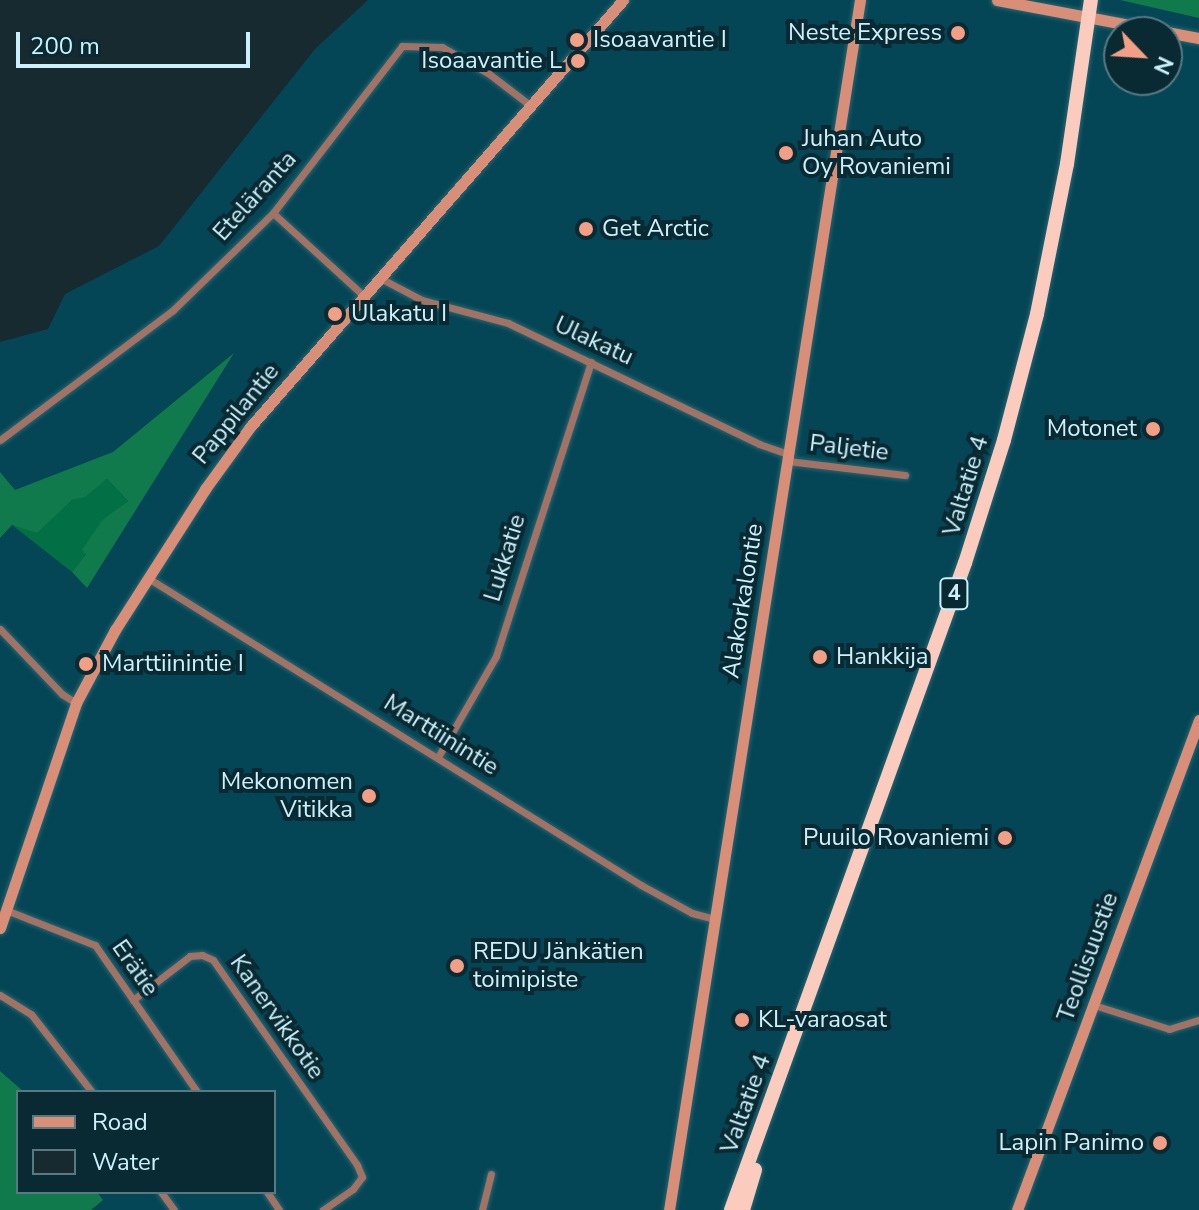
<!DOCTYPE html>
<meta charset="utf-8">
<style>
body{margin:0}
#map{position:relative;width:1199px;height:1210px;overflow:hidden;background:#044655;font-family:"Nunito Sans",sans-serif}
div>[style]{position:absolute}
.green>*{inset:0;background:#036f44}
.forest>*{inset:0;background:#107a4c}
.water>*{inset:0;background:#162a30}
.roads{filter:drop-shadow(0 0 2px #286573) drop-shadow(0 0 2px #286573)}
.street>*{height:7px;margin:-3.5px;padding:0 3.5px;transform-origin:3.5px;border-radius:3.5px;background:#a27264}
.secondary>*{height:11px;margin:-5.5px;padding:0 5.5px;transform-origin:5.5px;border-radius:5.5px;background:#d98e77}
.highway>*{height:14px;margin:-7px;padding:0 7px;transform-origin:7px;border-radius:7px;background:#fbccbd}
.dots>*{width:22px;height:22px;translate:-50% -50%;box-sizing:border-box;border:4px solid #092a32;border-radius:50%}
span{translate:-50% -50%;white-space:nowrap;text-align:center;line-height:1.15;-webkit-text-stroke:8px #092a32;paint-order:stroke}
.shield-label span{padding:2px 6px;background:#092a32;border:2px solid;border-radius:6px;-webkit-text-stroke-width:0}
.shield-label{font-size:22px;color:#ccf0fb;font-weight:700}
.poi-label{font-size:24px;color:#ccf0fb}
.right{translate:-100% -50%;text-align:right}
.left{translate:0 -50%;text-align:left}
.street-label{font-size:24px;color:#ccf0fb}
.legend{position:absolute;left:16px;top:1090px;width:260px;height:104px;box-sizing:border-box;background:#092a32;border:2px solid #577982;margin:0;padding:10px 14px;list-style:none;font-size:24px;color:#ccf0fb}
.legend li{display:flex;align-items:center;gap:16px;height:40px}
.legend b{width:40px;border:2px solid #577982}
.north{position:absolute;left:1103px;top:16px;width:80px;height:80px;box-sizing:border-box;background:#092a32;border:2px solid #577982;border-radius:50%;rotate:115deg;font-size:22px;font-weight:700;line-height:32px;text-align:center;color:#ccf0fb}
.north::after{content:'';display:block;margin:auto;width:28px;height:36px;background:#f39f85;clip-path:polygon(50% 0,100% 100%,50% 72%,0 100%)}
.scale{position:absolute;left:16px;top:32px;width:234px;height:36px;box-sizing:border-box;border:4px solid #ccf0fb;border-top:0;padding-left:10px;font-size:24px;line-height:28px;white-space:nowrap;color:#ccf0fb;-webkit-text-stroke:6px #092a32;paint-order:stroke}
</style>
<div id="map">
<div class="green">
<div style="clip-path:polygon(107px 479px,128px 501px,103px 519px,86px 554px,72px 572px,12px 525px,37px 532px,72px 500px,85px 496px)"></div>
</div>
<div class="forest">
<div style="clip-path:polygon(1120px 0,1199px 0,1199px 18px)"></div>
<div style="clip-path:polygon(234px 353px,87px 588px,72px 572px,86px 554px,82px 550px,103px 519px,128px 501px,107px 479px,85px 497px,72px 500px,37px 533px,12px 525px,0 538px,0 472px,15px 490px,113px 452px)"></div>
<div style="clip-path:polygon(0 1071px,24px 1092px,18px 1092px,18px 1192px,97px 1192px,103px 1200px,91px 1210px,0 1210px)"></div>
</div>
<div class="water">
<div style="clip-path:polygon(0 0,368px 0,315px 49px,159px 246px,65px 294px,48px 329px,0 342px)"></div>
</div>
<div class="roads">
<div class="street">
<div style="left:273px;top:213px;width:123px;rotate:42.4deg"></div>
<div style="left:380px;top:278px;width:47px;rotate:27.6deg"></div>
<div style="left:422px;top:300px;width:89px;rotate:15deg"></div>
<div style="left:508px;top:323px;width:279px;rotate:25.7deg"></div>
<div style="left:759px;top:444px;width:31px;rotate:19deg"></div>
<div style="left:0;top:440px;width:216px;rotate:-36.9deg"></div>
<div style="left:173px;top:310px;width:139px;rotate:-44.1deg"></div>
<div style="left:273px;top:213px;width:211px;rotate:-52.3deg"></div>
<div style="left:402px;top:46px;width:40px;rotate:1.4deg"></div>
<div style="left:442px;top:47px;width:53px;rotate:29.5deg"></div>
<div style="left:488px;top:73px;width:54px;rotate:37.5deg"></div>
<div style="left:787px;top:461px;width:119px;rotate:6.8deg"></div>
<div style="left:148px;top:578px;width:581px;rotate:31.91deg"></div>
<div style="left:641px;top:885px;width:58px;rotate:28.8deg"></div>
<div style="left:692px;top:913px;width:24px;rotate:15deg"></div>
<div style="left:0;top:629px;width:90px;rotate:46.4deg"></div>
<div style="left:62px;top:694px;width:17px;rotate:33deg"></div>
<div style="left:438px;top:757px;width:116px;rotate:-60.1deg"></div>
<div style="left:496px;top:656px;width:309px;rotate:-72.1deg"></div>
<div style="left:6px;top:910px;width:96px;rotate:21.5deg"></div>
<div style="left:95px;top:945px;width:179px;rotate:55.2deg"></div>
<div style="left:0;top:995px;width:36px;rotate:32deg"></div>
<div style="left:31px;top:1014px;width:99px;rotate:52deg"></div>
<div style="left:133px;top:1000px;width:72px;rotate:-37.7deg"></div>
<div style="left:190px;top:956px;width:12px;rotate:-5deg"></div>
<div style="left:202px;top:955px;width:12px;rotate:24deg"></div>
<div style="left:213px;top:960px;width:251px;rotate:54.9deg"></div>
<div style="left:357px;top:1165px;width:13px;rotate:67deg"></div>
<div style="left:362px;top:1177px;width:15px;rotate:127deg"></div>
<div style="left:353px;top:1189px;width:37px;rotate:145deg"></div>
<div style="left:1094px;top:1005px;width:79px;rotate:17.7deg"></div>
<div style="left:1169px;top:1029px;width:31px;rotate:-17deg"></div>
<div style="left:161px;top:1192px;width:22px;rotate:54deg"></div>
<div style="left:267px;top:1192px;width:22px;rotate:56deg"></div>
<div style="left:482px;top:1210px;width:37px;rotate:-76deg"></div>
</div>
<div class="secondary">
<div style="left:997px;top:0;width:206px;rotate:10.7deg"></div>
<div style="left:0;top:928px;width:237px;rotate:-71.3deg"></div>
<div style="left:76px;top:703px;width:83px;rotate:-61.9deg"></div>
<div style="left:115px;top:630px;width:167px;rotate:-57.4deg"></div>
<div style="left:205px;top:489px;width:77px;rotate:-54deg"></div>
<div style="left:250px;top:427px;width:567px;rotate:-48.86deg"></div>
<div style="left:669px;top:1210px;width:1225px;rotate:-81.03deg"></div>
<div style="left:1017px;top:1210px;width:523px;rotate:-69.62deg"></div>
</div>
<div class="highway">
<div style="left:731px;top:1210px;width:688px;rotate:-70.12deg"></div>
<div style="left:965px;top:563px;width:129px;rotate:-72.4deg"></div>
<div style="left:1004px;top:440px;width:130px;rotate:-75.3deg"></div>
<div style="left:1037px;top:314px;width:153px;rotate:-78.7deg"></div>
<div style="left:1067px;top:164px;width:166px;rotate:-81.7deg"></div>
<div style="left:743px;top:1210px;width:42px;rotate:-73.3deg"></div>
</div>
</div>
<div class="dots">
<div style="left:958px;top:33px;background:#f39f85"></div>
<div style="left:577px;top:40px;background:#f39f85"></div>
<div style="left:578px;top:61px;background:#f39f85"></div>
<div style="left:786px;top:153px;background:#f39f85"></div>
<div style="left:586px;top:229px;background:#f39f85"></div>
<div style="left:335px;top:314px;background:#f39f85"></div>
<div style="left:1153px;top:429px;background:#f39f85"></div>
<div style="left:820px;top:657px;background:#f39f85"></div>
<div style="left:86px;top:664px;background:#f39f85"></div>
<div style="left:369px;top:796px;background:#f39f85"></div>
<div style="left:1005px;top:838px;background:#f39f85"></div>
<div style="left:457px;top:966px;background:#f39f85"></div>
<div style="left:742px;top:1020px;background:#f39f85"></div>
<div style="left:1160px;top:1143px;background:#f39f85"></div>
</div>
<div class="shield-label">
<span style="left:954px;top:594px">4</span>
</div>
<div class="poi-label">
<span class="right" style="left:942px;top:33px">Neste Express</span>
<span class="left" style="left:593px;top:40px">Isoaavantie I</span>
<span class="right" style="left:562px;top:61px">Isoaavantie L</span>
<span class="left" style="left:802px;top:153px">Juhan Auto<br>Oy Rovaniemi</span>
<span class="left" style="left:602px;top:229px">Get Arctic</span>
<span class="left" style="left:351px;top:314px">Ulakatu I</span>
<span class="right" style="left:1137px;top:429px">Motonet</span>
<span class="left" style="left:836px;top:657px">Hankkija</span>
<span class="left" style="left:102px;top:664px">Marttiinintie I</span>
<span class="right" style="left:353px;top:796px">Mekonomen<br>Vitikka</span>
<span class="right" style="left:989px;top:838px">Puuilo Rovaniemi</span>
<span class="left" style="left:473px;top:966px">REDU Jänkätien<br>toimipiste</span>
<span class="left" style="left:758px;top:1020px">KL-varaosat</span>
<span class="right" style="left:1144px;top:1143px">Lapin Panimo</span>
</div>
<div class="street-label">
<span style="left:255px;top:196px;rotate:-48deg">Eteläranta</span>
<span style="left:594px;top:341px;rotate:25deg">Ulakatu</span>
<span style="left:236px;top:414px;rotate:-51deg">Pappilantie</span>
<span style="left:849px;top:448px;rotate:7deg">Paljetie</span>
<span style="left:966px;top:486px;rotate:-73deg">Valtatie 4</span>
<span style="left:505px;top:558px;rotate:-73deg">Lukkatie</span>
<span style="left:743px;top:601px;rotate:-81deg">Alakorkalontie</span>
<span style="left:441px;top:735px;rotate:32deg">Marttiinintie</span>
<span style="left:1088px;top:957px;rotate:-70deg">Teollisuustie</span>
<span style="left:135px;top:968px;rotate:55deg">Erätie</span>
<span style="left:277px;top:1017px;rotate:55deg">Kanervikkotie</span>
<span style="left:746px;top:1104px;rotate:-70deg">Valtatie 4</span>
</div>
<ul class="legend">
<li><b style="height:10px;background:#d98e77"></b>Road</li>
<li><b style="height:22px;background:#162a30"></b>Water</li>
</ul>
<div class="north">N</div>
<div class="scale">200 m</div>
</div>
